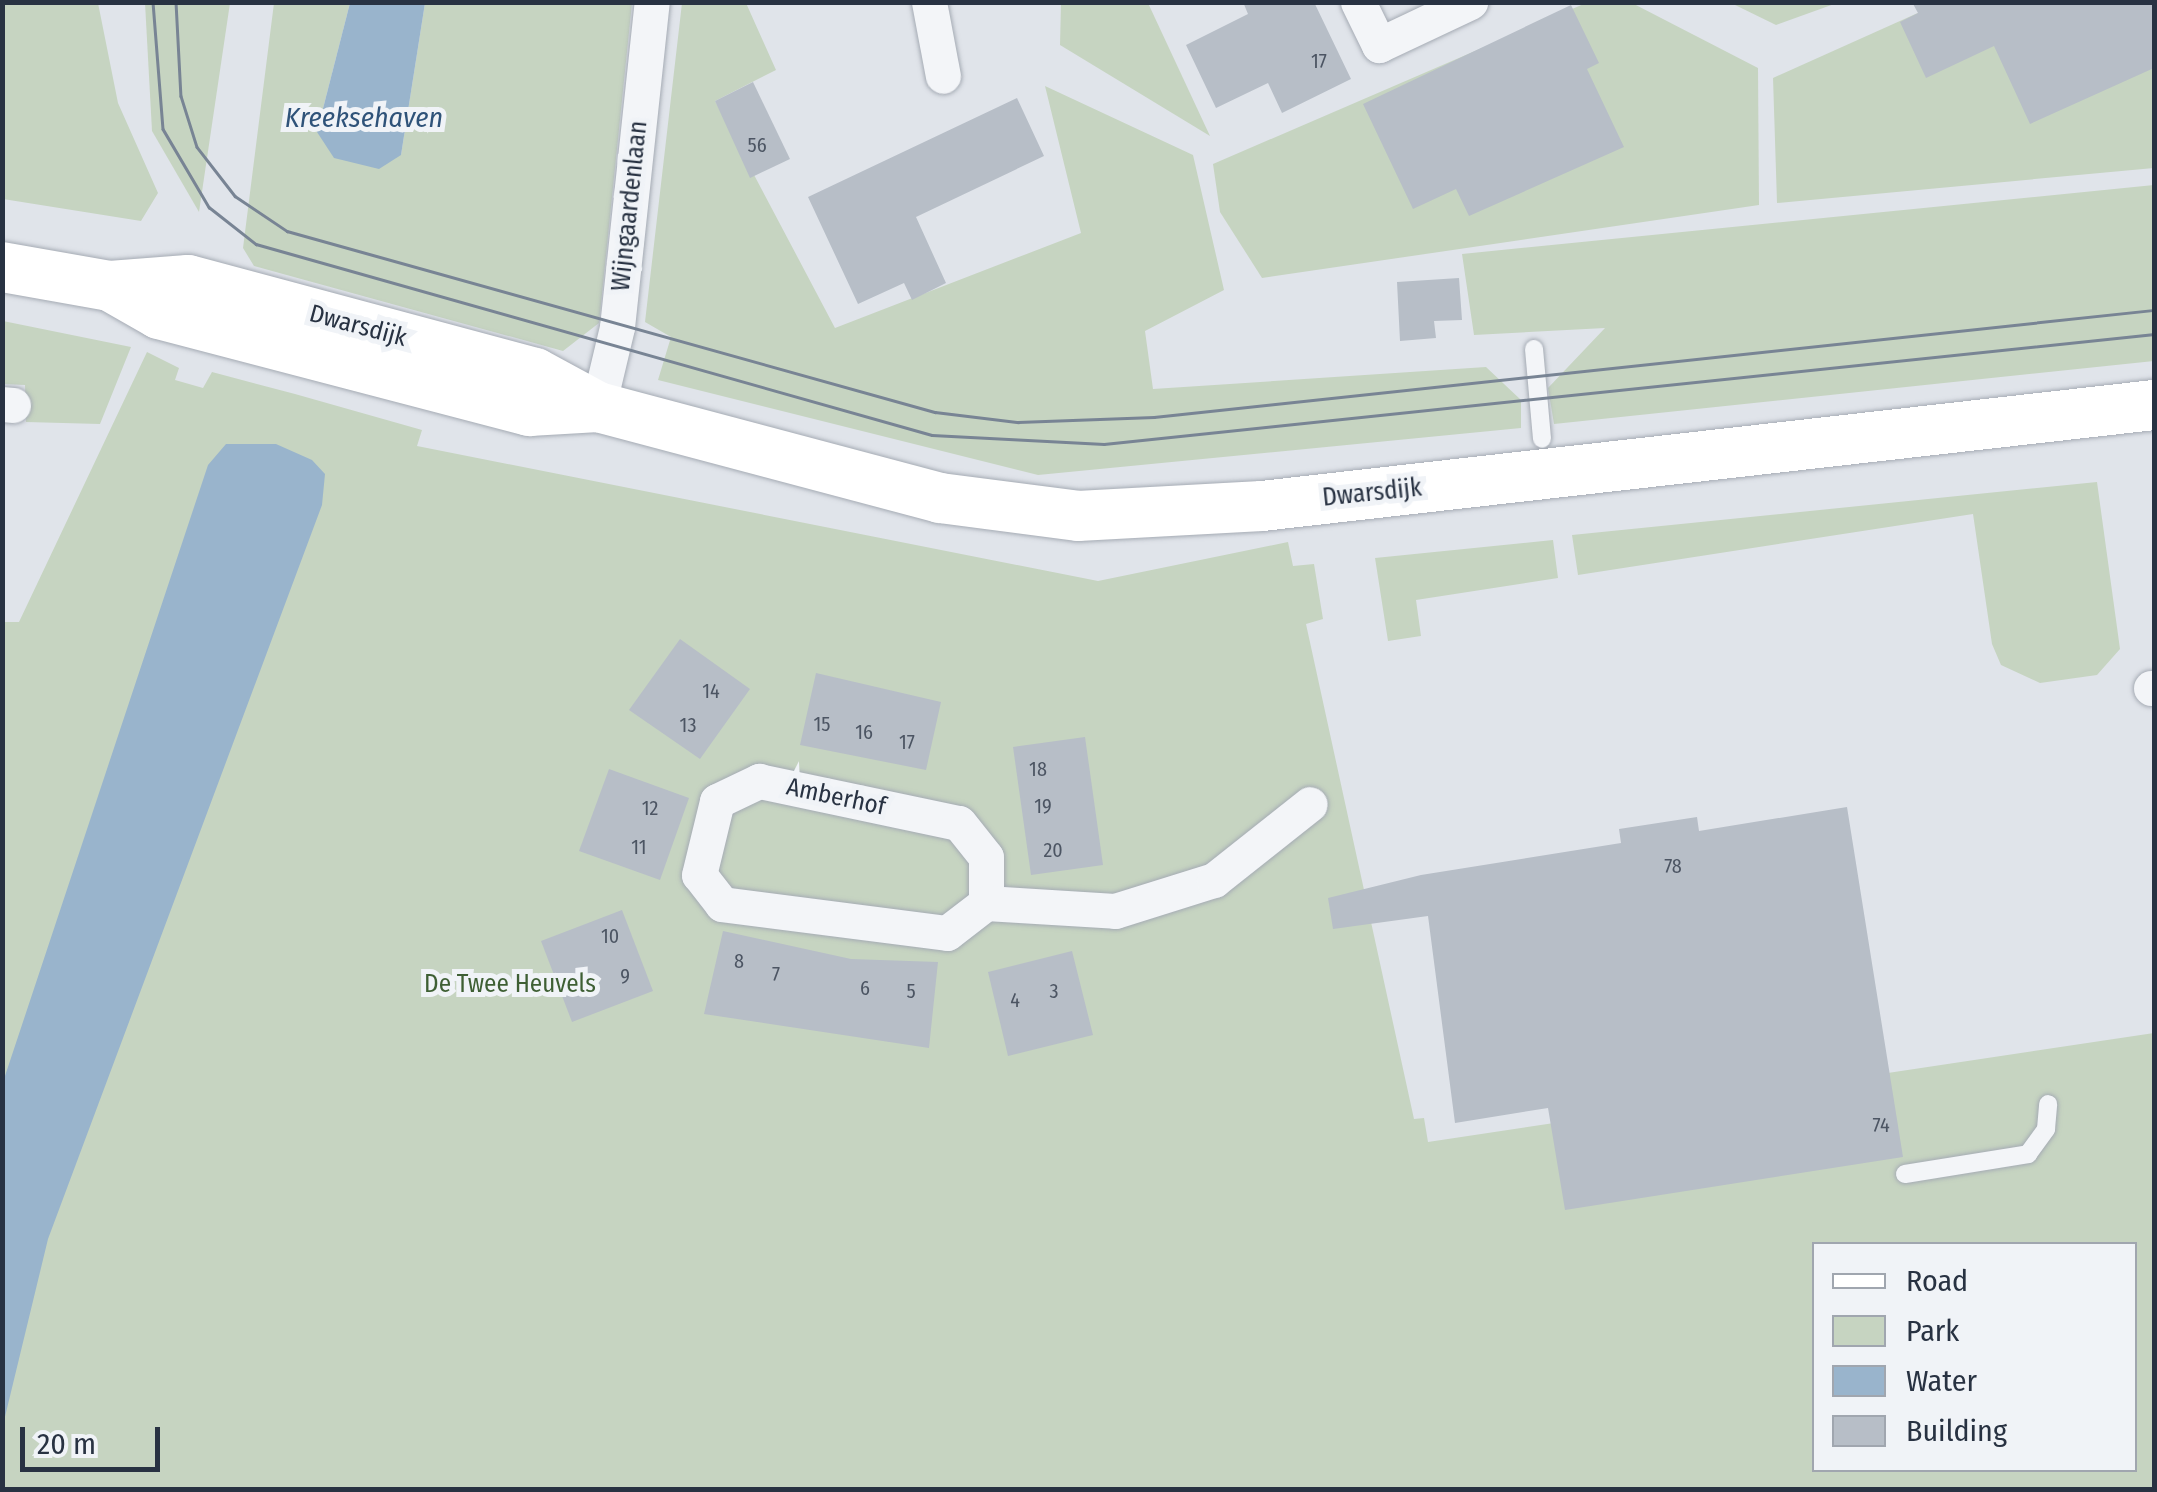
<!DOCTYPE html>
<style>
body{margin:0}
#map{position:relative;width:2157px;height:1492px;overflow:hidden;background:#e0e4ea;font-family:"Fira Sans Condensed",sans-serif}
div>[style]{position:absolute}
.green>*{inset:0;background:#c6d4c1}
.water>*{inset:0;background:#99b4cc}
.building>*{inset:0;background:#b7bec7}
.roads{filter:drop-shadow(0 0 2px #a5abb4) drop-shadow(0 0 2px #a5abb4)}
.lane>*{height:18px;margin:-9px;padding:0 9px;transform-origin:9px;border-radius:9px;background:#f3f5f8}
.street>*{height:35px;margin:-17.5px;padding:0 17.5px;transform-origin:17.5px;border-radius:17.5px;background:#f3f5f8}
.secondary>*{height:50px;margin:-25px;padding:0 25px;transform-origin:25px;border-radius:25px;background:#fff}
.tram>*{height:2.5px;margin:-1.25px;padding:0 1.25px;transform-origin:1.25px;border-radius:1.25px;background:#788494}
span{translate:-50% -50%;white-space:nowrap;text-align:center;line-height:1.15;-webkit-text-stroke:10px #f0f3f7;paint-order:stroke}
.number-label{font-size:20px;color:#4c5563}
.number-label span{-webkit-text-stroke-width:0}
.street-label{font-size:25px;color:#283242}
.park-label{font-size:25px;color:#3e5f34}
.water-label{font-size:28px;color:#2f5379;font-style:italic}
.frame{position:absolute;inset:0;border:5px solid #283242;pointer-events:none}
.legend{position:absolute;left:1812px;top:1242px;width:325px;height:230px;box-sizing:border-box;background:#f0f3f7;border:2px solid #a0a6af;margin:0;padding:12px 18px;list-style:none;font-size:30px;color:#283242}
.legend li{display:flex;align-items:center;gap:20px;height:50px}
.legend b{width:50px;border:2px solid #a0a6af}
.scale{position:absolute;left:20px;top:1427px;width:140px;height:45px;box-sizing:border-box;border:5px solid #283242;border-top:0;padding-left:12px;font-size:30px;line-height:35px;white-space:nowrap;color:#283242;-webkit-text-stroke:8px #f0f3f7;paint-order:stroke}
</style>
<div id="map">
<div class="green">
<div style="clip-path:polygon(2px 3px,98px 3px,118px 103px,158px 193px,141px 221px,3px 199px)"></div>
<div style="clip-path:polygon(145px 3px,230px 3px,199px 212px,152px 131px)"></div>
<div style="clip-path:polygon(274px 3px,350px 3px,317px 132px,401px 155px,425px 3px,632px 3px,599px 323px,563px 351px,254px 266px,243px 248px)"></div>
<div style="clip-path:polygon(682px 3px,746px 3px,776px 70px,715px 101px,835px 328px,1081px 233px,1045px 86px,1193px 155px,1224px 290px,1145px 331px,1153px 389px,1486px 367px,1521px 400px,1521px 428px,1038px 475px,658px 380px,671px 337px,645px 322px)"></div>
<div style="clip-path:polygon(1061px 3px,1148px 3px,1210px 136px,1060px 45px)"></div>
<div style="clip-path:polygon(1586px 3px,1632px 3px,1758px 68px,1759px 205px,1262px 278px,1220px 212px,1213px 164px)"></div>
<div style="clip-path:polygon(1731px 3px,1837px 3px,1776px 25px)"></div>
<div style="clip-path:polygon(1940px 3px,2154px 3px,2154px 168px,1777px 203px,1773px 78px)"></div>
<div style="clip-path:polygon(2154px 185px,2154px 361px,1554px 424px,1548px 388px,1605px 328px,1474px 335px,1462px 254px)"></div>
<div style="clip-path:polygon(3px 321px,131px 347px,100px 424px,26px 422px,25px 385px,3px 384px)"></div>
<div style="clip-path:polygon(evenodd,147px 352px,179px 368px,175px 380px,203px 388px,212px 372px,295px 394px,422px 430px,417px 446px,1098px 581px,1288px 542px,1293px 566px,1314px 564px,1323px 619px,1306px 624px,1414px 1119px,1424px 1118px,1428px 1142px,2154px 1033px,2154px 1489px,3px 1490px,3px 622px,19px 622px,147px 352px,1814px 1244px,2134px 1244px,2134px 1470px,1814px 1470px,1814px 1244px)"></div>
<div style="clip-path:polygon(2097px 482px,2120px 649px,2097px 675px,2040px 683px,2001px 665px,1992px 644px,1973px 514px,1578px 575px,1572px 535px)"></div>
<div style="clip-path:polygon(1553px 540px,1558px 578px,1416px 600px,1421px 636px,1388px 641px,1375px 558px)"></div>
</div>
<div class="water">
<div style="clip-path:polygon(350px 3px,425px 3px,401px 155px,379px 169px,334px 158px,317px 132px)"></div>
<div style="clip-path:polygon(226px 444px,276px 444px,312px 460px,325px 474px,322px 505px,48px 1239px,3px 1425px,3px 1082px,208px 465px)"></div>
</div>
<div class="building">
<div style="clip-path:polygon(1243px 2px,1314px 2px,1351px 79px,1282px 113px,1268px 83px,1216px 108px,1186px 45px,1248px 14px)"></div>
<div style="clip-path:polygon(1912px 2px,2154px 2px,2154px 68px,2030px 124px,1994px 46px,1926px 78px,1900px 22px,1918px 13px)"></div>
<div style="clip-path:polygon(1571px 5px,1599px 63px,1587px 69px,1624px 147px,1469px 216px,1456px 189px,1413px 209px,1363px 104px)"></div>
<div style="clip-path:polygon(753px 82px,790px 159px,750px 178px,715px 101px)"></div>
<div style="clip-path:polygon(1017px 98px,1044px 156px,916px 217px,946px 283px,912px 300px,904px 283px,858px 304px,808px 197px)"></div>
<div style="clip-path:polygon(1459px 278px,1462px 320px,1434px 321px,1436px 338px,1400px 341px,1397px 282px)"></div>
<div style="clip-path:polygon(680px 639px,750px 689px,700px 759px,629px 710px)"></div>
<div style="clip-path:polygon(816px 673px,941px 702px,926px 770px,800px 745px)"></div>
<div style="clip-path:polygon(1085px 737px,1103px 865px,1031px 875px,1013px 747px)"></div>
<div style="clip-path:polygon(609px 769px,689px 798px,660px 880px,579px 851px)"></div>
<div style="clip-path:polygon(1847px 807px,1903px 1157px,1565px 1210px,1548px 1108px,1455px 1123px,1428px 916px,1333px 929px,1328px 898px,1421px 875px,1621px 843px,1619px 829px,1697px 817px,1699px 831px)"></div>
<div style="clip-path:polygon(622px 910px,653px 991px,572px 1022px,541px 941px)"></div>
<div style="clip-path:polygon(723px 931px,851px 959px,938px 962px,929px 1048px,704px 1014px)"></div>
<div style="clip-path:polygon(1072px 951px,1093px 1035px,1008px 1056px,988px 972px)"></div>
</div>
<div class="roads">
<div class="lane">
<div style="left:1534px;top:349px;width:90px;rotate:84.9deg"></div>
<div style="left:1905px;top:1174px;width:125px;rotate:-9.2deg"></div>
<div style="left:2028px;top:1154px;width:31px;rotate:-54deg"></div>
<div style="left:2046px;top:1129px;width:25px;rotate:-85deg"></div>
</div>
<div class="street">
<div style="left:929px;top:2px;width:75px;rotate:79.3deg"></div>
<div style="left:1358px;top:2px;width:48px;rotate:64deg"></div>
<div style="left:1379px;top:45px;width:101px;rotate:-25.3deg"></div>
<div style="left:2px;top:404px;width:11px;rotate:5deg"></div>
<div style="left:598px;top:407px;width:82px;rotate:-76.6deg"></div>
<div style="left:617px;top:327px;width:327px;rotate:-83.9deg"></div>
<div style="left:2151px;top:688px;width:3px"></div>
<div style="left:986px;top:903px;width:49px;rotate:142.4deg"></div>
<div style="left:947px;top:933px;width:227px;rotate:-172.7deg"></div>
<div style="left:722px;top:904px;width:37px;rotate:-128deg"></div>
<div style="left:699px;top:875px;width:76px;rotate:-76.3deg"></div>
<div style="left:717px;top:801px;width:47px;rotate:-25.5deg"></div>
<div style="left:759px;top:781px;width:204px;rotate:11.9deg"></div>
<div style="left:959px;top:823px;width:43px;rotate:51.5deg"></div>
<div style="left:986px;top:857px;width:46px;rotate:90deg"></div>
<div style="left:986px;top:903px;width:129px;rotate:3.5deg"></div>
<div style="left:1115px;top:911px;width:104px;rotate:-17.4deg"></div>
<div style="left:1214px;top:880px;width:122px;rotate:-38.4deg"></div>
</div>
<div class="secondary">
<div style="left:2px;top:267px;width:110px;rotate:10deg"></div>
<div style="left:110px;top:286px;width:56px;rotate:29.7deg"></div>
<div style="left:159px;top:314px;width:383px;rotate:14.7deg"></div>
<div style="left:529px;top:411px;width:69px;rotate:-3.3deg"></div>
<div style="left:110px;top:286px;width:78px;rotate:-4.4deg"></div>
<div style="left:188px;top:280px;width:359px;rotate:15deg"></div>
<div style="left:535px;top:373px;width:72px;rotate:28.4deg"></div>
<div style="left:598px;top:407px;width:354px;rotate:14.9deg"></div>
<div style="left:940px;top:498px;width:139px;rotate:7.4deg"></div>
<div style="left:1078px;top:516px;width:184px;rotate:-3.1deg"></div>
<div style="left:1262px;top:506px;width:898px;rotate:-6.46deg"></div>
</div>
</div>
<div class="tram">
<div style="left:153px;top:2px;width:127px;rotate:85.5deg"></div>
<div style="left:163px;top:129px;width:91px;rotate:59.5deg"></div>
<div style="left:209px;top:207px;width:60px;rotate:38.2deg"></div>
<div style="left:256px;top:244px;width:702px;rotate:15.78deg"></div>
<div style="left:932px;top:435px;width:172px;rotate:3deg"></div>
<div style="left:1104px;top:444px;width:1056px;rotate:-5.98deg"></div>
<div style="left:176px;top:2px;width:94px;rotate:87deg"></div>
<div style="left:181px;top:96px;width:53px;rotate:72.6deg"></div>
<div style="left:197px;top:147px;width:62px;rotate:52.2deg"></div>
<div style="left:235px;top:196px;width:63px;rotate:33.9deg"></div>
<div style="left:287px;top:231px;width:673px;rotate:15.61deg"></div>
<div style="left:935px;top:412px;width:84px;rotate:6.9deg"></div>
<div style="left:1018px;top:422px;width:136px;rotate:-2.1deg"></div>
<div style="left:1154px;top:417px;width:1006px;rotate:-6.11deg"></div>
</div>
<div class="number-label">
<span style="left:1319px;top:61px">17</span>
<span style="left:757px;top:145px">56</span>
<span style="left:711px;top:691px">14</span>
<span style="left:822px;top:724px">15</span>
<span style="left:688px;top:725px">13</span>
<span style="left:864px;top:732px">16</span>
<span style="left:907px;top:742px">17</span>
<span style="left:1038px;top:769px">18</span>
<span style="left:1043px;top:806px">19</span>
<span style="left:650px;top:808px">12</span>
<span style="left:639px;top:847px">11</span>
<span style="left:1053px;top:850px">20</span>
<span style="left:1673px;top:866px">78</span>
<span style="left:610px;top:936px">10</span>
<span style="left:739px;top:961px">8</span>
<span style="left:776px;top:974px">7</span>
<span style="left:625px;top:976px">9</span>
<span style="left:865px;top:988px">6</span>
<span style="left:911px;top:991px">5</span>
<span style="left:1054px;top:991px">3</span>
<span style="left:1015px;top:1000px">4</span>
<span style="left:1881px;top:1125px">74</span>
</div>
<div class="street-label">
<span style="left:630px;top:206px;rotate:-84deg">Wijngaardenlaan</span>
<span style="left:358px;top:326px;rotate:15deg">Dwarsdijk</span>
<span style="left:1372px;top:493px;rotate:-6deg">Dwarsdijk</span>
<span style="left:836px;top:797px;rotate:12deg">Amberhof</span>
</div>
<div class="park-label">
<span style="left:510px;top:984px">De Twee Heuvels</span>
</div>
<div class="water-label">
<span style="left:364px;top:118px">Kreeksehaven</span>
</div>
<div class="frame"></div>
<ul class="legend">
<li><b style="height:12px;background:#fff"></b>Road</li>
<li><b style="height:28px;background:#c6d4c1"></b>Park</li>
<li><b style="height:28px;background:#99b4cc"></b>Water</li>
<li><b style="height:28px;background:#b7bec7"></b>Building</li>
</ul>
<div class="scale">20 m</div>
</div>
